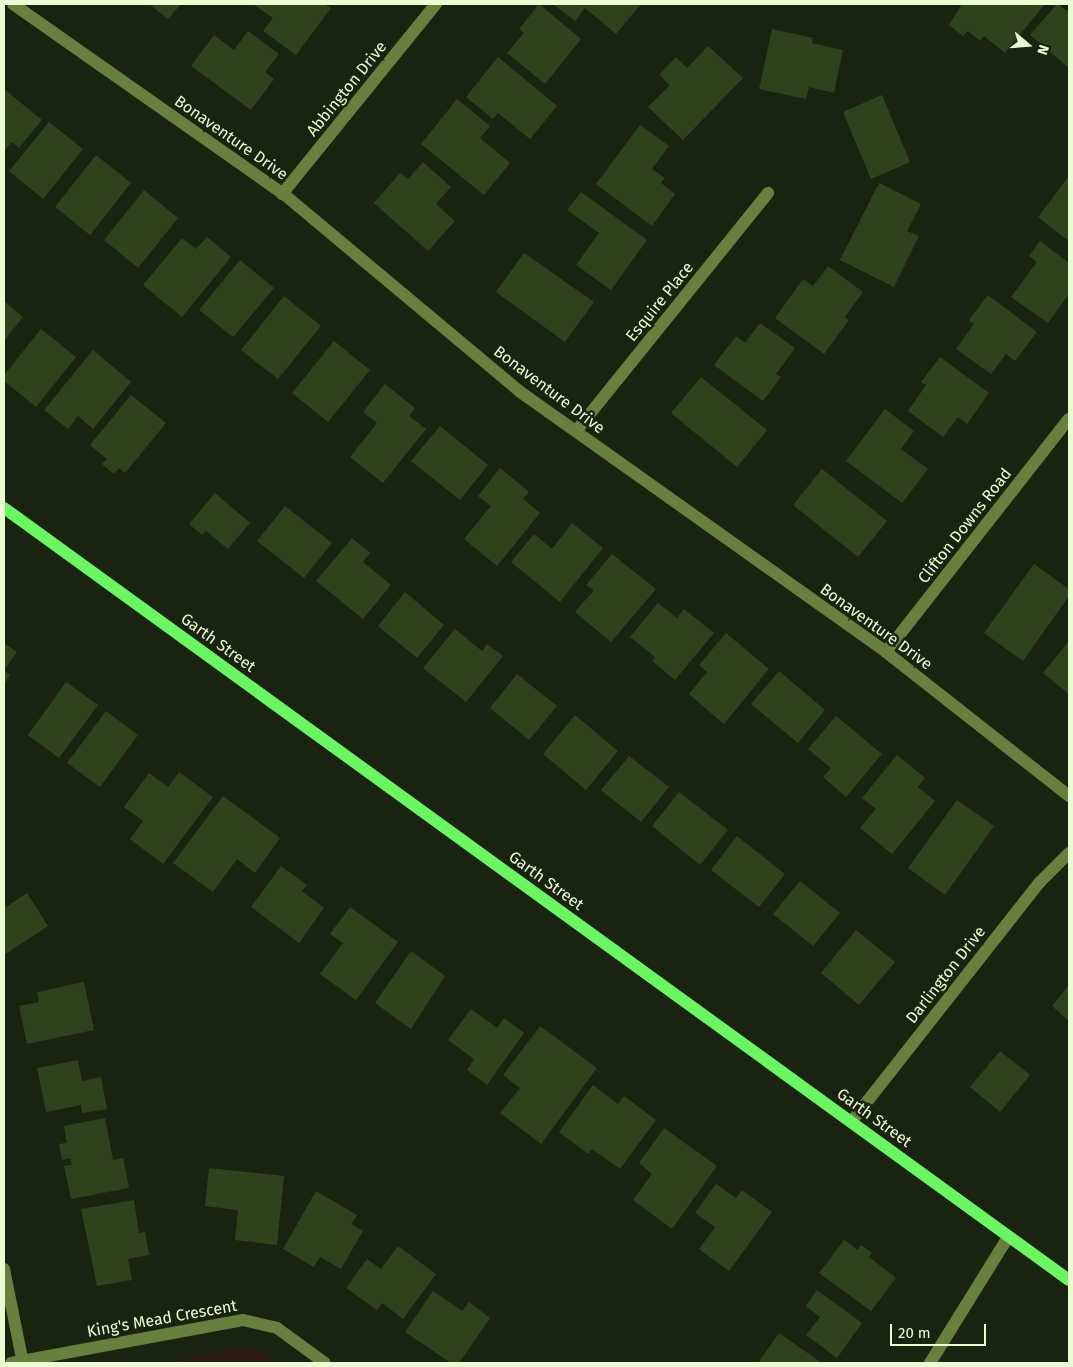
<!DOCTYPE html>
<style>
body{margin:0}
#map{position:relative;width:1073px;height:1367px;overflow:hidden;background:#1a2310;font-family:"Fira Sans",sans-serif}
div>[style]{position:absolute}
.green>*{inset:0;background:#2c1a13}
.building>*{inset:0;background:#2f421d}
.minor>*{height:12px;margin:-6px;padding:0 6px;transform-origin:6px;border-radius:6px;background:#687f3e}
.major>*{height:12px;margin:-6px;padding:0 6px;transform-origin:6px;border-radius:6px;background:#6cf562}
span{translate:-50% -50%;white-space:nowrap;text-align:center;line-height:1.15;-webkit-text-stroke:5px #1a2310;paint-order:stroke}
.street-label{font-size:16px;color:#ebfcd4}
.frame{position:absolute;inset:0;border:5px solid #ebfcd4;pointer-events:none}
.north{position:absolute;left:1003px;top:20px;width:50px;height:50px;-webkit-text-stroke:4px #1a2310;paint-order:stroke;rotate:108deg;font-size:14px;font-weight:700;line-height:20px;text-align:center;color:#ebfcd4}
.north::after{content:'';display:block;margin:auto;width:18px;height:22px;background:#ebfcd4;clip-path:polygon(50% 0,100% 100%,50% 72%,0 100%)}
.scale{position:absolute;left:890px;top:1324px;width:96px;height:22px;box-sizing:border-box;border:2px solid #ebfcd4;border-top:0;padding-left:6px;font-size:15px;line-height:18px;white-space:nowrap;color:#ebfcd4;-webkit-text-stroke:4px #1a2310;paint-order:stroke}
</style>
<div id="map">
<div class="green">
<div style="clip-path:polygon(246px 1347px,259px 1351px,277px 1363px,164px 1363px)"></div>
</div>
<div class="building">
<div style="clip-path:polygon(149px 4px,181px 4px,168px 19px)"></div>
<div style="clip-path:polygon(253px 4px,324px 4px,331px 8px,296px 55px,263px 31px,273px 18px)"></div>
<div style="clip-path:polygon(539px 4px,581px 39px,545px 84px,507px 53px,524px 33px,519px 29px)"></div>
<div style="clip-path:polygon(553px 4px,641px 4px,616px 34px,585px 8px,575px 21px)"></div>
<div style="clip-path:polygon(962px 4px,1045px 4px,1005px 53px,984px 36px,980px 41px,968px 31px,963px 36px,949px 25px)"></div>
<div style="clip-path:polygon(1057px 4px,1069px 12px,1069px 68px,1030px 35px)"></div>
<div style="clip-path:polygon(772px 29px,813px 38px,812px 43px,843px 50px,834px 93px,809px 87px,806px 99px,759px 89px)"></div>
<div style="clip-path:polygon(248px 31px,279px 54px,265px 72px,274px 79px,251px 110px,191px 66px,214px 35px,234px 50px)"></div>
<div style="clip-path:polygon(708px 46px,743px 78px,683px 140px,648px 107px,670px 85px,659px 75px,676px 57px,687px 68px)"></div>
<div style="clip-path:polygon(498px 57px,557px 106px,530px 139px,498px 113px,493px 119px,466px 97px)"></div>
<div style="clip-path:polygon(4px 89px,42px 120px,19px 148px,12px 142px,4px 151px)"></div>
<div style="clip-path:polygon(882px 95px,910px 162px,871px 179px,843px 112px)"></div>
<div style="clip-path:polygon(457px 99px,490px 126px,480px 138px,510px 163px,484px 195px,421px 144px)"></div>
<div style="clip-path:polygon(49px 122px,83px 149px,43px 199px,9px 171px)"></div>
<div style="clip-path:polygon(640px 125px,669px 146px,652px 169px,665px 178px,661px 183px,675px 194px,652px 226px,596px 184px)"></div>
<div style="clip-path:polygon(96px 155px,131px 183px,90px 235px,55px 207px)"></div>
<div style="clip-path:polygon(423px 162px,451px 187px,436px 204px,455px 221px,428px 251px,374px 203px,400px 173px,408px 179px)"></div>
<div style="clip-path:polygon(1069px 176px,1069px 237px,1067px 240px,1038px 217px)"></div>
<div style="clip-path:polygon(879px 183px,921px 204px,907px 231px,919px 236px,894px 287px,840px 260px)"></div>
<div style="clip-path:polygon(144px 190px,178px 218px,138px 268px,104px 240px)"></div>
<div style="clip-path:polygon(581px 192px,647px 240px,611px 290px,576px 265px,599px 233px,567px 210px)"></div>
<div style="clip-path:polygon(207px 237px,231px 257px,182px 317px,143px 285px,182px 238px,196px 249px)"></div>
<div style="clip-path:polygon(1040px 241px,1069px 263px,1069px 294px,1048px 323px,1011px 297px,1037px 262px,1029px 256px)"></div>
<div style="clip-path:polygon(524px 253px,594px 302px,565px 342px,496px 292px)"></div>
<div style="clip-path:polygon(240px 260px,274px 288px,233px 337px,199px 310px)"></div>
<div style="clip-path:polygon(828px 266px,863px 292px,845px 317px,849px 320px,824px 354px,775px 318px,803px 279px,813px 286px)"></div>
<div style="clip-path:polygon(988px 295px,1037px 332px,1015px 361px,1006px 354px,991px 374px,956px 349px,974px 324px,969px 320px)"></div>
<div style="clip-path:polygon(284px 296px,321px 326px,278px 379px,241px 350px)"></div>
<div style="clip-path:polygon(4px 301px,23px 317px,4px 341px)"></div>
<div style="clip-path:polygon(760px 323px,795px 348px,776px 374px,781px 377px,763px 401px,714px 365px,736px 336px,745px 343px)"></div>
<div style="clip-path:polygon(41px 329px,76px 357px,36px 407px,4px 381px,4px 375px)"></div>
<div style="clip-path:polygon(334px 341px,370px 370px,328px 422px,292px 393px)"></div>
<div style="clip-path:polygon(93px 350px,131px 382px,93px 429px,78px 416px,68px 429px,44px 410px)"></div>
<div style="clip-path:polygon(940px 357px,989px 393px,967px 424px,958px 417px,943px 437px,908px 411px,926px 385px,921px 382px)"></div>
<div style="clip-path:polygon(701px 377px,767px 430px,737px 467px,671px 413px)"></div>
<div style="clip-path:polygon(385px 384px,415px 408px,409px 416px,426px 429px,383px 483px,350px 457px,377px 423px,363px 412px)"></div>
<div style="clip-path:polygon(131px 395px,166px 423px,125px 473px,119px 468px,114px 474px,102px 464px,107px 459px,90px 445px)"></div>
<div style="clip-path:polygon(885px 409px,914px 431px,901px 449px,928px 469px,902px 503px,846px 461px)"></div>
<div style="clip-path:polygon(440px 426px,488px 465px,460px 500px,411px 461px)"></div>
<div style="clip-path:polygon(500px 468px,529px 492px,523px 499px,540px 513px,497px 566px,464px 539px,491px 506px,478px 496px)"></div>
<div style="clip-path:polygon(822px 469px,887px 521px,858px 557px,793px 505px)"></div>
<div style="clip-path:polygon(215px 493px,250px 523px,228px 549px,206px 531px,202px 535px,189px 524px)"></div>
<div style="clip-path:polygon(285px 506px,332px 543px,304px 578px,257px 541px)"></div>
<div style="clip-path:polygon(572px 523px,603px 548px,560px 602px,511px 562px,534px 534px,552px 549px)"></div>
<div style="clip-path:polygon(352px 538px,370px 553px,363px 562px,391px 585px,363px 619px,316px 581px)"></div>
<div style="clip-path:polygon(612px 554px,656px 589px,611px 642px,575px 612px,594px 590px,586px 585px)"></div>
<div style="clip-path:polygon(1034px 564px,1069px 589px,1069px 596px,1023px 661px,984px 633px)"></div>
<div style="clip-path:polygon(405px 592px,444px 625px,417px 658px,378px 626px)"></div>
<div style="clip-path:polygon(658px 603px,677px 618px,684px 609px,714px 633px,675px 680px,652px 661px,655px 657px,630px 637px)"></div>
<div style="clip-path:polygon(455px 629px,482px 651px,487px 644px,503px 656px,466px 702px,423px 668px)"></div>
<div style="clip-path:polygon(726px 633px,769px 669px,724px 724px,689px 694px,707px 672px,699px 665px)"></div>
<div style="clip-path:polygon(1069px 641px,1069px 694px,1043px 673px)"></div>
<div style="clip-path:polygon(4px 643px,17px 652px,4px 670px)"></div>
<div style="clip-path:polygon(4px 670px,10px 675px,4px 684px)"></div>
<div style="clip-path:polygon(779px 671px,825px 710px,798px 743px,751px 704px)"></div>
<div style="clip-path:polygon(517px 674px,557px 706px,529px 740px,490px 708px)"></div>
<div style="clip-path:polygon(66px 682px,98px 705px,59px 758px,28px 735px)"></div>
<div style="clip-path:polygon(106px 711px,138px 735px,100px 787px,67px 763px)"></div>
<div style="clip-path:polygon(575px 715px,618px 751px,586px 790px,543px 754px)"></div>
<div style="clip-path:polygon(836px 716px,882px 754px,846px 797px,823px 777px,831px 768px,808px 749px)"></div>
<div style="clip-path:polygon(897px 755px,925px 778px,918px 787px,935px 801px,892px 854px,860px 828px,876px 809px,862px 798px)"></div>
<div style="clip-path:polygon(629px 756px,669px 787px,641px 822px,601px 790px)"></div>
<div style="clip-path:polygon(179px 772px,213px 797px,163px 864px,130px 839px,143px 821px,124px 807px,149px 773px,168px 787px)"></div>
<div style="clip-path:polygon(679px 792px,728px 830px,700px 865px,652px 826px)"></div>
<div style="clip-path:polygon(223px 796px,280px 838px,255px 873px,237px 859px,213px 892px,173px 863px)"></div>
<div style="clip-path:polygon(957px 800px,994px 826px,945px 895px,908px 868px)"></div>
<div style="clip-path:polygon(737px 836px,785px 874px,759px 907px,711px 870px)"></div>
<div style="clip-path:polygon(281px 866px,307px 885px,302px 891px,324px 908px,299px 943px,251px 907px)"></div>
<div style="clip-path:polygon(800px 881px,840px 913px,813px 946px,773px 914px)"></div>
<div style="clip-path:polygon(27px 893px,48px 926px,4px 955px,4px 903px,6px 907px)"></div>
<div style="clip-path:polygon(350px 907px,398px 942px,356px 1000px,320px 974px,343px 943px,330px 934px)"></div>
<div style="clip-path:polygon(856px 930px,895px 962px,859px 1005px,821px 973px)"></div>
<div style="clip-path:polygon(411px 951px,445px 976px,411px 1029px,375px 1003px)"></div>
<div style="clip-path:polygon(84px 982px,94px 1030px,27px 1044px,19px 1006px,39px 1002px,37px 992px)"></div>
<div style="clip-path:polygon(1069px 985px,1069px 1021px,1052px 1006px)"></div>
<div style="clip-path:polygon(471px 1009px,497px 1028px,504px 1018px,524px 1033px,487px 1085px,467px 1070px,474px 1059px,448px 1040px)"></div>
<div style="clip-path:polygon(540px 1026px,597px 1068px,541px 1144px,500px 1113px,520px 1088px,503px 1075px)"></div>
<div style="clip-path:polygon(1000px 1051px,1030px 1075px,1000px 1112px,970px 1087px)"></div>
<div style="clip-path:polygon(78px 1060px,82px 1081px,101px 1077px,107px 1109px,82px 1113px,81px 1105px,46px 1112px,37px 1068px)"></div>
<div style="clip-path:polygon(593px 1085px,618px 1104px,624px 1096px,656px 1120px,620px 1169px,592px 1149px,588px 1154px,559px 1132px)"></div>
<div style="clip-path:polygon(105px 1118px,113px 1160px,123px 1158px,129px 1188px,71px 1199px,64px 1166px,72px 1165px,70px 1158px,62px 1160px,59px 1144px,67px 1143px,64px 1126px)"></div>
<div style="clip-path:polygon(664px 1128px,717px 1166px,672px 1229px,633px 1200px,652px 1174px,639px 1163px)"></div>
<div style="clip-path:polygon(209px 1168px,284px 1176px,277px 1245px,235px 1240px,238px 1210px,205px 1206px)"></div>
<div style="clip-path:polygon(716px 1184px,736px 1198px,742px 1190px,772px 1212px,729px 1271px,699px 1249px,715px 1227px,695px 1213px)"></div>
<div style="clip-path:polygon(316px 1191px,357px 1215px,351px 1224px,363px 1231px,341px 1269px,320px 1257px,314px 1267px,283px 1249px)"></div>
<div style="clip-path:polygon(134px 1200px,139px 1233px,145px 1232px,149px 1255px,128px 1259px,132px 1280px,97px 1286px,81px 1209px)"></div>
<div style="clip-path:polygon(844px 1240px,858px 1250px,861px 1245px,872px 1253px,869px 1257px,896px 1278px,871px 1311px,819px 1273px)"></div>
<div style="clip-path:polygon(398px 1246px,436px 1274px,403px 1319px,382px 1303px,377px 1310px,346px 1288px,367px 1259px,381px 1269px)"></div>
<div style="clip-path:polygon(817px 1290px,862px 1323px,837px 1358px,806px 1335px,820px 1317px,806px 1306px)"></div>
<div style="clip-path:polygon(433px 1291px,462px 1311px,469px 1302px,490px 1318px,459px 1363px,451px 1363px,405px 1332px)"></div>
<div style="clip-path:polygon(779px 1333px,822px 1363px,758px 1363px)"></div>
</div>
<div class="minor">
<div style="left:13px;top:4px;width:334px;rotate:35.1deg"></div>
<div style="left:286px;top:196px;width:304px;rotate:39.9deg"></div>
<div style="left:519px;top:391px;width:450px;rotate:35.4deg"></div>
<div style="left:886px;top:652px;width:233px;rotate:38.2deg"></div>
<div style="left:282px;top:194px;width:245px;rotate:-51deg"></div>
<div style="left:576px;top:431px;width:306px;rotate:-51.1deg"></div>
<div style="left:886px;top:652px;width:296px;rotate:-51.9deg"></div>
<div style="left:851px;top:1122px;width:305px;rotate:-51.8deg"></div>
<div style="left:1040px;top:882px;width:41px;rotate:-45deg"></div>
<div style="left:4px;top:1269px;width:96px;rotate:78.6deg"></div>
<div style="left:11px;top:1363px;width:236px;rotate:-10.5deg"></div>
<div style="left:243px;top:1320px;width:35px;rotate:13deg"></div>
<div style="left:277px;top:1328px;width:59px;rotate:36.1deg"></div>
<div style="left:930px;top:1363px;width:148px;rotate:-58.2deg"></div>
</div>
<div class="major">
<div style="left:4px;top:508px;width:1315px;rotate:35.94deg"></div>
</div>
<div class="street-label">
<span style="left:347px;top:89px;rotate:-51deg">Abbington Drive</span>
<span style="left:231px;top:138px;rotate:35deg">Bonaventure Drive</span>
<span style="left:660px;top:302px;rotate:-51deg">Esquire Place</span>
<span style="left:549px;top:390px;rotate:37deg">Bonaventure Drive</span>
<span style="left:965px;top:526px;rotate:-52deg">Clifton Downs Road</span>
<span style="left:876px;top:627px;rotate:36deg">Bonaventure Drive</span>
<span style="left:218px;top:643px;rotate:36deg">Garth Street</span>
<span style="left:546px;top:881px;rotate:36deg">Garth Street</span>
<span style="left:946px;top:975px;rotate:-52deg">Darlington Drive</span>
<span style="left:874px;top:1118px;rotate:36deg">Garth Street</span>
<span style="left:162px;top:1319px;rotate:-10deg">King's Mead Crescent</span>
</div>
<div class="frame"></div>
<div class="north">N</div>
<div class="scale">20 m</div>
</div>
